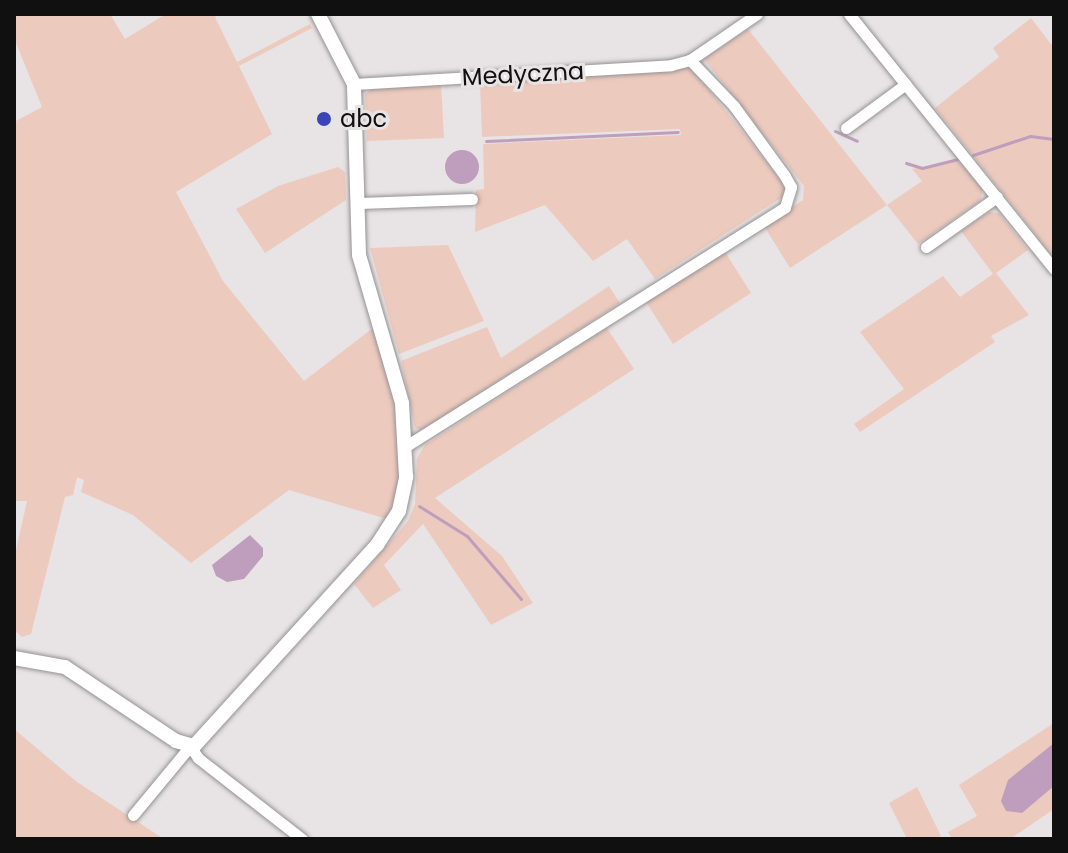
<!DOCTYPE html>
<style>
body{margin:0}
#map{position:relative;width:1068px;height:853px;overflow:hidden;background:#e8e4e5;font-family:Poppins,sans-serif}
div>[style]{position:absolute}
.green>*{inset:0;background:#edcabe}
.water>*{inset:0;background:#bf9ebd}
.round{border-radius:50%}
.stream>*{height:3px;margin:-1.5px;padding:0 1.5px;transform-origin:1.5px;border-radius:1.5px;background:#bf9ebd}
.roads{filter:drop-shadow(0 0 2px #969292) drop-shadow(0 0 2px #969292)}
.minor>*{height:11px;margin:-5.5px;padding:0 5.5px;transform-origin:5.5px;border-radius:5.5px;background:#fff}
.tertiary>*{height:14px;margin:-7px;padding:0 7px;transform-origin:7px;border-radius:7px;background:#fff}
.dots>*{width:22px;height:22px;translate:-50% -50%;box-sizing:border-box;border:4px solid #e8e4e5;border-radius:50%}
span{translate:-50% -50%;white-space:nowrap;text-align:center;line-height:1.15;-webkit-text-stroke:6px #e8e4e5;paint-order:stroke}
.street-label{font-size:24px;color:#111010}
.poi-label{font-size:24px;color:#111010}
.left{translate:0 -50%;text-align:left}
.frame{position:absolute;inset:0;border:16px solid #111010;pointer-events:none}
</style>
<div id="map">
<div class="green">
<div style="clip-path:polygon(14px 14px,110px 14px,125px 39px,166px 14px,219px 14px,215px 17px,237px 62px,310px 24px,312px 28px,239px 66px,272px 134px,176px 192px,223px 281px,304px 381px,373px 328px,395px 398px,400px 496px,387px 519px,289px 490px,191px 563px,133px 515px,81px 492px,84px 480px,77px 477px,73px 495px,65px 497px,31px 634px,22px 637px,14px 630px,14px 559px,27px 501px,14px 501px,14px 122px,42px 107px,14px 38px)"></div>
<div style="clip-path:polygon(1031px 18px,1054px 48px,1054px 258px,935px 108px,999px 57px,993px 48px)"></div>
<div style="clip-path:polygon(748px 29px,887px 205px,922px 181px,912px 169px,958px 160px,983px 190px,980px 201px,918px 244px,887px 205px,790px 268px,764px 226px,803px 200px,804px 186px,704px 59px)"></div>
<div style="clip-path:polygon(691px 67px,786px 187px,784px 196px,655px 279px,627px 239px,593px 261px,545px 205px,475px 232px,476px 190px,484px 189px,483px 144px,681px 135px,680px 129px,482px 137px,480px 83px)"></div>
<div style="clip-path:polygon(441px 85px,444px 138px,367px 141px,365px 94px,373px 88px)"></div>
<div style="clip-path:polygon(338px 167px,345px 172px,346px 200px,265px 253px,236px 209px,278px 186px)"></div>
<div style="clip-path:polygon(989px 212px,999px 213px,1028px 250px,996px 273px,1029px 315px,991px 336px,995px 342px,860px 432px,854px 424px,904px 389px,860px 332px,943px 276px,960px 297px,993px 274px,961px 231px)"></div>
<div style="clip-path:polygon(448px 245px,484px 321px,399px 354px,370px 248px)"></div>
<div style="clip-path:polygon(725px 252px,751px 293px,673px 344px,646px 302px)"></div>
<div style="clip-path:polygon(609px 286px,620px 303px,422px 430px,415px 428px,401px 361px,487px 327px,501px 358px)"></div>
<div style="clip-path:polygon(607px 328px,634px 369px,435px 498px,502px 556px,533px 603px,491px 625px,423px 524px,384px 565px,401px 590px,373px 608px,354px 584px,408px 521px,415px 504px,417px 458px,425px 445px)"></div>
<div style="clip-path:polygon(1054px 723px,1054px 809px,1010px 839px,952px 839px,948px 832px,977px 816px,959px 785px)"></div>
<div style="clip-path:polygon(14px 729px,77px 782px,164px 839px,14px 839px)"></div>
<div style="clip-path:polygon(917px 787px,941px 836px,935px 839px,907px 839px,889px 803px)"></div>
</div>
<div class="water">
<div class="round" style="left:445px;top:150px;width:34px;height:34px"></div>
<div style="clip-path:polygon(250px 535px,263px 548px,263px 556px,244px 579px,227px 582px,216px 576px,212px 565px)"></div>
<div style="clip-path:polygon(1054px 743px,1054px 786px,1022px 813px,1006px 811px,1001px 801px,1008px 780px)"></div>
</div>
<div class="stream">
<div style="left:835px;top:131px;width:24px;rotate:24deg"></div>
<div style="left:486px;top:141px;width:192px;rotate:-2.7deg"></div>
<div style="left:973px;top:155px;width:60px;rotate:-18.4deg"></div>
<div style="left:1030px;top:136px;width:24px;rotate:7deg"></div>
<div style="left:906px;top:163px;width:17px;rotate:17deg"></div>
<div style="left:922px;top:168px;width:36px;rotate:-14deg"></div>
<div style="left:419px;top:506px;width:57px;rotate:32deg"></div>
<div style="left:467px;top:536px;width:83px;rotate:49.4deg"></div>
</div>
<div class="roads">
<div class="minor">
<div style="left:849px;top:14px;width:327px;rotate:51.2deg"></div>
<div style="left:354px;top:84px;width:318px;rotate:-3.4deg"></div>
<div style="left:671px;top:65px;width:20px;rotate:-15deg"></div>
<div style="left:690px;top:60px;width:81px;rotate:-34.5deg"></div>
<div style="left:846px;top:128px;width:74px;rotate:-36.3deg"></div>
<div style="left:358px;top:203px;width:114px;rotate:-2deg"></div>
<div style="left:926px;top:247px;width:87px;rotate:-35.2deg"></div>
<div style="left:406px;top:446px;width:448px;rotate:-32.2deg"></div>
<div style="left:785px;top:207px;width:21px;rotate:-73deg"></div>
<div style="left:791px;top:187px;width:13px;rotate:-119deg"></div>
<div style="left:785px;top:176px;width:87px;rotate:-126.1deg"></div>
<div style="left:734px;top:106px;width:64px;rotate:-133.7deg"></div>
<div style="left:133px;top:815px;width:89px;rotate:-50.4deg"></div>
<div style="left:190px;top:746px;width:14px;rotate:56deg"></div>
<div style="left:198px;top:758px;width:132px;rotate:37.9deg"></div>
</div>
<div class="tertiary">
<div style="left:14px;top:658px;width:52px;rotate:10deg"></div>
<div style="left:65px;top:667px;width:133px;rotate:33.7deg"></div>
<div style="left:176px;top:741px;width:19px;rotate:16deg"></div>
<div style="left:194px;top:746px;width:272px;rotate:-47.7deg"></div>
<div style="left:377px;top:545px;width:40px;rotate:-57.1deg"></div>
<div style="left:399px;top:511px;width:35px;rotate:-78deg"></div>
<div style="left:406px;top:477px;width:74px;rotate:-93.1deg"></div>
<div style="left:402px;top:403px;width:154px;rotate:-106.2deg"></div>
<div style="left:359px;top:255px;width:171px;rotate:-91.7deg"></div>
<div style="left:354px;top:84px;width:79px;rotate:-117.2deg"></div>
</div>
</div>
<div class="dots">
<div style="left:324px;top:119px;background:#3a45b8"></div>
</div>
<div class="street-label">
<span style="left:523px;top:74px;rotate:-3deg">Medyczna</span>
</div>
<div class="poi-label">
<span class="left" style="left:340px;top:119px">abc</span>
</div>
<div class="frame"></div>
</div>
